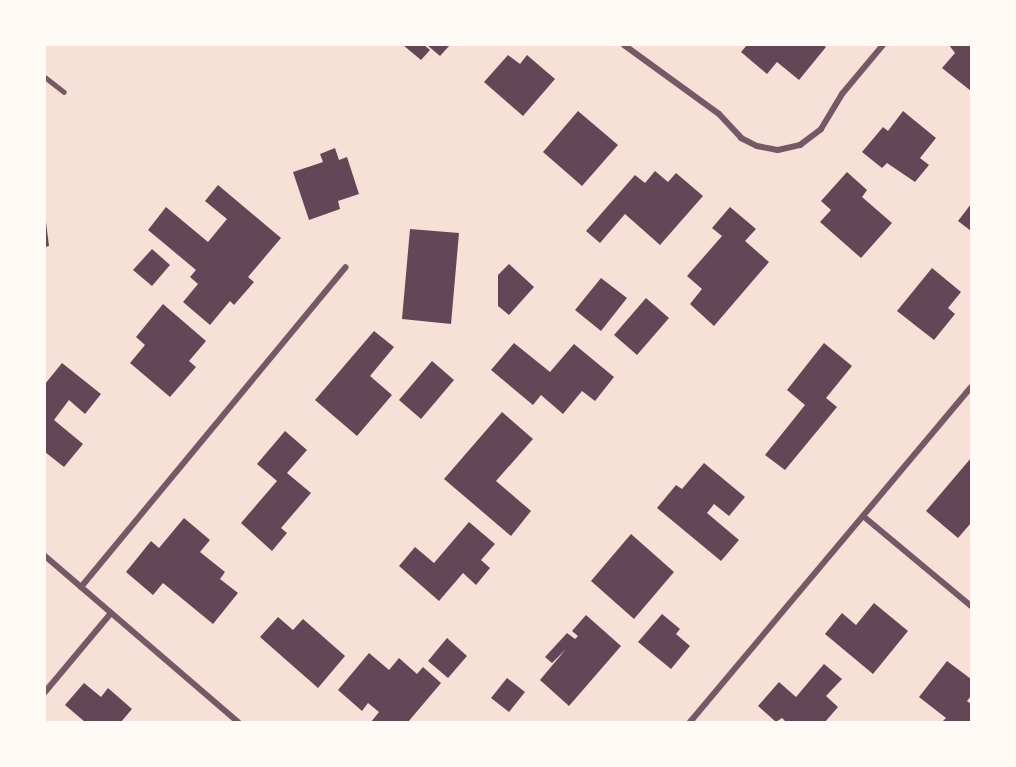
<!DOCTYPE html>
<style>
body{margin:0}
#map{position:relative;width:1016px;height:767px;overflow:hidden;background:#f7e1d7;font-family:"Varela Round",sans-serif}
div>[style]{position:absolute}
.building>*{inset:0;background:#644757}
.service>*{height:4.5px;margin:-2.25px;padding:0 2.25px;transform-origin:2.25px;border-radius:2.25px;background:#755966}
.minor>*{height:6px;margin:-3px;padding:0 3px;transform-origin:3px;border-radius:3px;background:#755966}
span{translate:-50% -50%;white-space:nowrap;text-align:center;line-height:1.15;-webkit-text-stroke:6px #fffaf5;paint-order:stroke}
.frame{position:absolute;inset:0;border:46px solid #fffaf5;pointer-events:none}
</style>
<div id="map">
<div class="building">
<div style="clip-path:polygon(403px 45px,424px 45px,430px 50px,421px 60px)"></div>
<div style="clip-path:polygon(427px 45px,450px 45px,440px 56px)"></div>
<div style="clip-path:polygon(747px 45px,823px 45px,826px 47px,799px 80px,777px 62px,767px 74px,741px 52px)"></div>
<div style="clip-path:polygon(949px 45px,971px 45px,971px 91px,942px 68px,955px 53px)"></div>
<div style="clip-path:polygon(508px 55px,520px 64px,527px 55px,555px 79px,523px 116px,484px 82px)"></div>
<div style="clip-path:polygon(578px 111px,618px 145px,582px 186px,543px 152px)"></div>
<div style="clip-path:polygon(903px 111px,936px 138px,920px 158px,929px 165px,915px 182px,887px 163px,882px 168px,862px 152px,883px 127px,888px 131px)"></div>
<div style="clip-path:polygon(335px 148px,339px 160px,347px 157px,359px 194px,338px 201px,340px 209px,309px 220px,293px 172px,323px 162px,320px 154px)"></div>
<div style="clip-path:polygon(655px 171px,668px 182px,676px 173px,703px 196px,660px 245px,625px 214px,600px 243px,586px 231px,635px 175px,645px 183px)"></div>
<div style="clip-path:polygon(847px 172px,867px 190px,862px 197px,892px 223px,861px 258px,820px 222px,831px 210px,821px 201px)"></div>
<div style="clip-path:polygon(218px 185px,281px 238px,248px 277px,254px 282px,234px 305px,230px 301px,210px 325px,183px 302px,198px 284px,190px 277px,196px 270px,148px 230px,166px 207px,208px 242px,227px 219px,205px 201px)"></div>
<div style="clip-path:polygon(971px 204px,971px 231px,958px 221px)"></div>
<div style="clip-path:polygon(730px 207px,756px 229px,745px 241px,769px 262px,714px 326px,690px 304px,702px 289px,687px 276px,722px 236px,712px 228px)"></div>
<div style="clip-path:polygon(45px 214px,49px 246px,45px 247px)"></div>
<div style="clip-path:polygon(410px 229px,459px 233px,451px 324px,402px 319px)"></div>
<div style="clip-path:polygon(152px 249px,170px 265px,152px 286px,133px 270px)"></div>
<div style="clip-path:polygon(509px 264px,534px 287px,509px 315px,498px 306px,498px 275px)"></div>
<div style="clip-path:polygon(932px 268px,961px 292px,948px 308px,955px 314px,934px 340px,897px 311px)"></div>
<div style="clip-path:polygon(601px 278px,627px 298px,601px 331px,575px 310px)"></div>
<div style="clip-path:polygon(646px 298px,669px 318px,637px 355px,614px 335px)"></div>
<div style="clip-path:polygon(163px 304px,206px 341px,189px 361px,196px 367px,170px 397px,130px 363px,145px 345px,136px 337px)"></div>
<div style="clip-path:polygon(374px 331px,394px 347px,370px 376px,392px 395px,357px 436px,315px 400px)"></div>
<div style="clip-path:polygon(514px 343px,550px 372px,574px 344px,614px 377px,595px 401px,582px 391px,563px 414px,541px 395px,533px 405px,491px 370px)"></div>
<div style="clip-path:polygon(824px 343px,852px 366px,826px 398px,837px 407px,785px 470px,765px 455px,805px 405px,787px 390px)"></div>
<div style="clip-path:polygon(432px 361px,454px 380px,421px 419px,399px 400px)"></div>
<div style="clip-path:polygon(62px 363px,101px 394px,85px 414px,69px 400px,54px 420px,83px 444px,64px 467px,45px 452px,45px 384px)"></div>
<div style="clip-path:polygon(502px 412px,533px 439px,496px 481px,531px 511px,511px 536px,444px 479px)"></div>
<div style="clip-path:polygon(285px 431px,307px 450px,287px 473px,311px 493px,281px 528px,287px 533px,272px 551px,241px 523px,277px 481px,257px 464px)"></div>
<div style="clip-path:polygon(971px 458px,971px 523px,958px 538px,926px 511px)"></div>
<div style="clip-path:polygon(704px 463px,745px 497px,729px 516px,714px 504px,707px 513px,739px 540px,721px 561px,657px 508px,676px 485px,682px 489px)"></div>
<div style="clip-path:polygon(184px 518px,210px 540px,200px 552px,225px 572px,220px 579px,238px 593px,213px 624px,163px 583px,153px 595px,126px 572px,151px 541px,159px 548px)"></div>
<div style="clip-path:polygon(469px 522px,495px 544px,481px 560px,490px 568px,476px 585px,463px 573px,439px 601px,399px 566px,415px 547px,434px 563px)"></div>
<div style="clip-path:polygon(631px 534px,674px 572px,634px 619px,591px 581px)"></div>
<div style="clip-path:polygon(874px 603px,908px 631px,873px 674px,825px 634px,842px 613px,856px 625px)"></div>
<div style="clip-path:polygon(662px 614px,680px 629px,676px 634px,690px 646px,671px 669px,638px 642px)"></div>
<div style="clip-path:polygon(586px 615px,621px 646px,569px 706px,540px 680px,566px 649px,552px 663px,545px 657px,567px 633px,575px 639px,578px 636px,572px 631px)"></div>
<div style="clip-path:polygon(278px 617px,293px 630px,303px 619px,345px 656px,318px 688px,260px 637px)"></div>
<div style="clip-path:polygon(447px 638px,467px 656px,448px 678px,428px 661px)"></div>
<div style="clip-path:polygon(369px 653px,389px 670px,399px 658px,417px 674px,423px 667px,441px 683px,408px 722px,371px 722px,379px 712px,368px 703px,362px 711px,338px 690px)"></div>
<div style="clip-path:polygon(947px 661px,971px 679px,971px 696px,967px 701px,971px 704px,971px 722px,942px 722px,946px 718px,919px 697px)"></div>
<div style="clip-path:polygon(824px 664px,842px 679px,826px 696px,838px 707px,825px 722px,786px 722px,782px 718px,776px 722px,758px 706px,779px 682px,796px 697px)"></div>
<div style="clip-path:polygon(507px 678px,525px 692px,509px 712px,491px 698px)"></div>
<div style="clip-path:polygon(84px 683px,101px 697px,108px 688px,132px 709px,121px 722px,85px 722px,65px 705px)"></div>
</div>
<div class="service">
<div style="left:45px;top:77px;width:24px;rotate:38deg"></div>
</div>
<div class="minor">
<div style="left:624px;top:45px;width:117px;rotate:36deg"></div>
<div style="left:719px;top:114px;width:33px;rotate:47deg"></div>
<div style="left:741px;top:138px;width:18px;rotate:27deg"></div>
<div style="left:757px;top:146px;width:21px;rotate:11deg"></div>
<div style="left:778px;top:150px;width:23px;rotate:-13deg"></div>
<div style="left:800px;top:145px;width:26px;rotate:-37deg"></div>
<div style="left:821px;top:129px;width:41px;rotate:-59deg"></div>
<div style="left:842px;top:94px;width:64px;rotate:-50.1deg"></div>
<div style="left:863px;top:516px;width:141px;rotate:39.8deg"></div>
<div style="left:45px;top:556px;width:255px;rotate:40.7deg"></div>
<div style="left:81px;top:587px;width:415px;rotate:-50.4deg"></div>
<div style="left:45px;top:692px;width:103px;rotate:-50.1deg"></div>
<div style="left:690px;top:722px;width:437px;rotate:-50deg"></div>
</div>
<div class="frame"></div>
</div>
